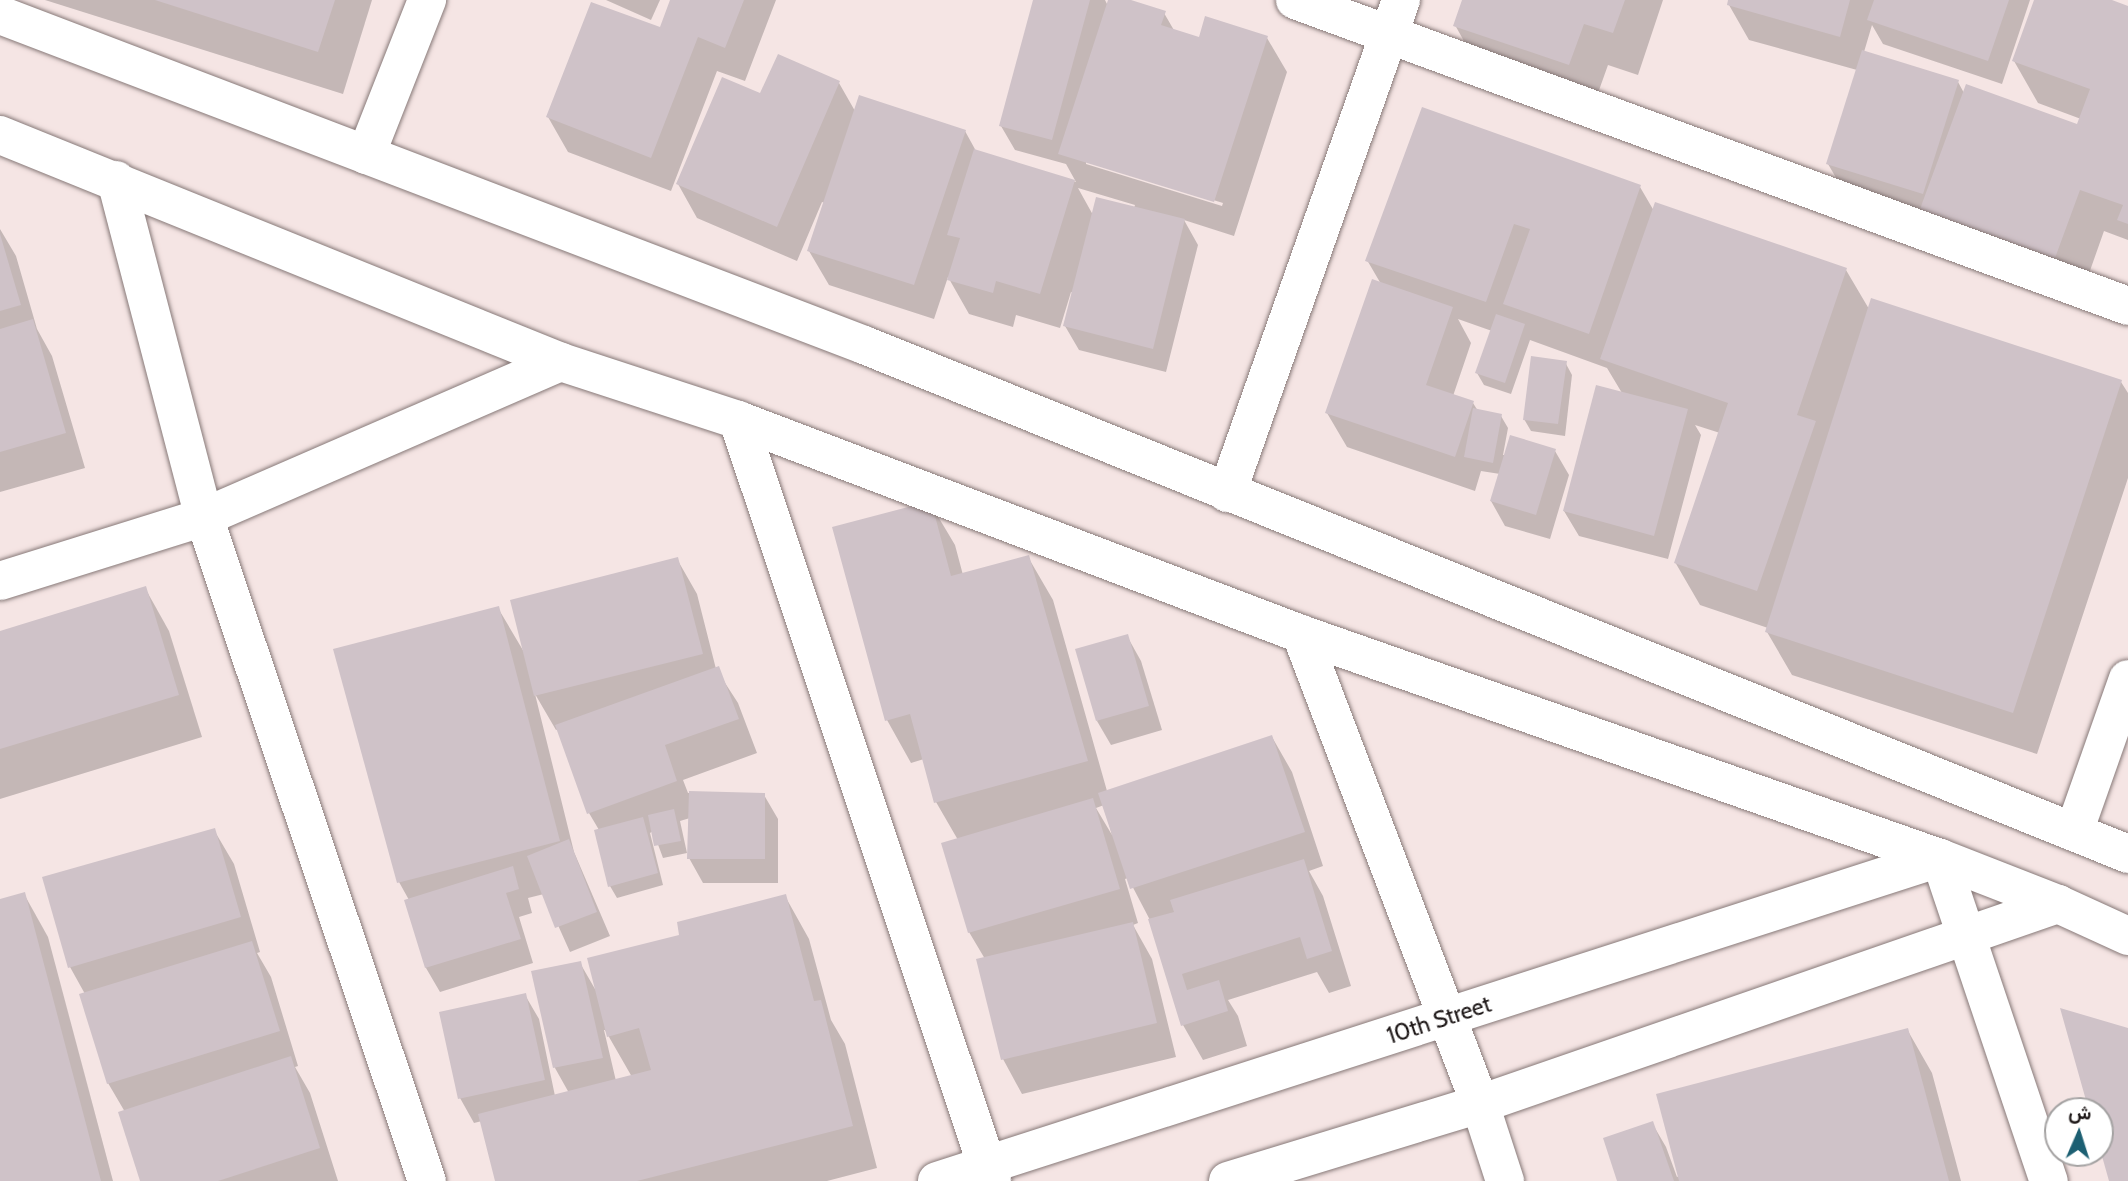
<!DOCTYPE html>
<meta charset="utf-8">
<style>
body{margin:0}
#map{position:relative;width:2128px;height:1181px;overflow:hidden;background:#f5e5e4;font-family:Cabin,Vazirmatn,sans-serif}
div>[style]{position:absolute}
.shadow>*{inset:0;background:#0003}
.building>*{inset:0;background:#cfc2c8}
.roads{filter:drop-shadow(0 0 2px #877978) drop-shadow(0 0 2px #877978)}
.minor>*{height:38px;margin:-19px;padding:0 19px;transform-origin:19px;border-radius:19px;background:#fff}
span{translate:-50% -50%;white-space:nowrap;text-align:center;line-height:1.15;-webkit-text-stroke:5px #fff;paint-order:stroke}
.street-label{font-size:23px;color:#1c1616}
.north{position:absolute;left:2044px;top:1097px;width:70px;height:70px;box-sizing:border-box;background:#fff;border:2px solid #a4a2a2;border-radius:50%;rotate:3deg;font-size:19px;font-weight:700;line-height:28px;text-align:center;color:#1c1616}
.north::after{content:'';display:block;margin:auto;width:24px;height:32px;background:#1c5f72;clip-path:polygon(50% 0,100% 100%,50% 72%,0 100%)}
</style>
<div id="map">
<div class="shadow">
<div style="clip-path:polygon(45px 0,372px 0,343px 94px)"></div>
<div style="clip-path:polygon(606px 0,660px 0,651px 20px)"></div>
<div style="clip-path:polygon(672px 0,776px 0,745px 81px,717px 71px,671px 191px,568px 152px,548px 117px,661px 30px)"></div>
<div style="clip-path:polygon(evenodd,1035px 0,1105px 0,1108px 6px,1110px 0,1125px 0,1164px 13px,1175px 32px,1200px 39px,1267px 38px,1287px 72px,1234px 236px,1184px 220px,1198px 245px,1166px 372px,1079px 350px,1065px 326px,1074px 293px,1071px 292px,1060px 328px,1016px 315px,1013px 327px,969px 314px,948px 277px,934px 319px,829px 285px,809px 251px,825px 203px,822px 202px,797px 261px,697px 218px,678px 184px,761px 95px,839px 83px,855px 111px,965px 131px,976px 151px,1076px 182px,1066px 164px,1015px 150px,1001px 126px,1035px 0,1086px 161px,1223px 203px,1222px 206px,1086px 164px,1086px 161px,1035px 0,1078px 188px,1135px 205px,1134px 208px,1093px 215px,1078px 188px)"></div>
<div style="clip-path:polygon(1463px 0,1663px 0,1638px 75px,1608px 65px,1593px 107px,1479px 68px,1455px 25px)"></div>
<div style="clip-path:polygon(1730px 0,2030px 0,2002px 84px,1883px 44px,1872px 25px,1864px 52px,1958px 82px,1964px 93px,2078px 126px,2081px 119px,2038px 103px,2014px 61px,2036px 0,2107px 0,2128px 8px,2128px 240px,2104px 231px,2080px 299px,1842px 188px,1828px 164px,1857px 70px,1749px 40px,1729px 5px)"></div>
<div style="clip-path:polygon(1640px 187px,1654px 211px,1846px 270px,1869px 309px,2121px 382px,2128px 393px,2128px 478px,2037px 754px,1792px 675px,1767px 632px,1768px 628px,1700px 605px,1675px 562px,1720px 433px,1695px 425px,1701px 435px,1668px 559px,1579px 536px,1564px 511px,1622px 393px,1607px 368px,1530px 340px,1511px 394px,1484px 385px,1477px 373px,1492px 331px,1458px 319px,1471px 343px,1453px 396px,1473px 403px,1478px 411px,1501px 416px,1508px 428px,1503px 455px,1555px 451px,1569px 475px,1550px 539px,1505px 526px,1491px 501px,1500px 474px,1481px 471px,1475px 491px,1347px 447px,1327px 413px,1381px 284px,1367px 260px)"></div>
<div style="clip-path:polygon(0 229px,16px 256px,37px 329px,52px 356px,85px 468px,0 492px)"></div>
<div style="clip-path:polygon(1565px 362px,1572px 375px,1565px 436px,1531px 431px,1524px 419px)"></div>
<div style="clip-path:polygon(evenodd,930px 503px,955px 545px,963px 575px,1028px 557px,1053px 600px,1107px 791px,1272px 737px,1292px 772px,1323px 866px,1309px 871px,1323px 896px,1351px 986px,1329px 993px,1317px 972px,1228px 1000px,1238px 1016px,1247px 1046px,1203px 1060px,1183px 1025px,1151px 922px,1128px 878px,1125px 879px,1138px 923px,1133px 925px,1152px 959px,1176px 1057px,1022px 1094px,1003px 1059px,985px 959px,969px 932px,958px 840px,936px 802px,924px 759px,911px 763px,887px 720px,930px 503px,1104px 805px,1112px 835px,1096px 808px,1104px 805px)"></div>
<div style="clip-path:polygon(677px 559px,697px 594px,716px 669px,738px 703px,757px 753px,683px 780px,688px 793px,764px 795px,778px 819px,778px 883px,703px 883px,689px 858px,690px 818px,680px 821px,687px 853px,663px 858px,653px 831px,650px 833px,663px 885px,617px 898px,610px 886px,599px 830px,589px 813px,559px 729px,556px 730px,535px 694px,574px 852px,610px 936px,570px 952px,544px 894px,528px 898px,532px 913px,519px 917px,533px 963px,440px 992px,426px 968px,406px 901px,409px 900px,399px 882px,498px 608px,524px 652px)"></div>
<div style="clip-path:polygon(145px 588px,169px 631px,202px 737px,0 799px,0 632px)"></div>
<div style="clip-path:polygon(1127px 636px,1141px 661px,1162px 730px,1111px 745px,1097px 721px)"></div>
<div style="clip-path:polygon(214px 830px,234px 864px,260px 952px,257px 953px,271px 977px,298px 1066px,295px 1067px,310px 1093px,338px 1181px,142px 1181px,125px 1112px,108px 1083px,85px 994px,70px 967px)"></div>
<div style="clip-path:polygon(24px 894px,48px 937px,113px 1181px,0 1181px,0 901px)"></div>
<div style="clip-path:polygon(evenodd,785px 896px,809px 939px,831px 1020px,845px 1044px,877px 1168px,827px 1181px,497px 1181px,482px 1121px,474px 1123px,460px 1098px,525px 995px,539px 1019px,555px 1096px,569px 1093px,555px 1068px,533px 973px,580px 963px,595px 989px,682px 936px,785px 896px,604px 1030px,605px 1030px,632px 1077px,616px 1081px,604px 1030px)"></div>
<div style="clip-path:polygon(1908px 1031px,1932px 1073px,1961px 1181px,1619px 1181px,1652px 1123px,1666px 1147px,1677px 1177px,1679px 1176px)"></div>
</div>
<div class="building">
<div style="clip-path:polygon(155px 0,335px 0,318px 52px)"></div>
<div style="clip-path:polygon(670px 0,744px 0,725px 48px,698px 37px,651px 158px,546px 117px,591px 2px,660px 27px)"></div>
<div style="clip-path:polygon(1033px 0,1090px 0,1052px 140px,999px 126px)"></div>
<div style="clip-path:polygon(1108px 0,1131px 0,1166px 11px,1161px 25px,1199px 37px,1205px 16px,1268px 36px,1214px 202px,1058px 154px)"></div>
<div style="clip-path:polygon(1462px 0,1625px 0,1613px 33px,1584px 24px,1569px 65px,1453px 26px)"></div>
<div style="clip-path:polygon(1728px 0,1850px 0,1840px 37px,1727px 5px)"></div>
<div style="clip-path:polygon(1874px 0,2009px 0,1988px 61px,1867px 20px)"></div>
<div style="clip-path:polygon(2034px 0,2112px 0,2128px 6px,2128px 224px,2117px 220px,2123px 205px,2080px 190px,2055px 258px,1920px 209px,1966px 84px,2077px 124px,2090px 89px,2012px 61px)"></div>
<div style="clip-path:polygon(1862px 50px,1959px 80px,1923px 194px,1826px 164px)"></div>
<div style="clip-path:polygon(778px 54px,840px 81px,777px 227px,676px 184px,722px 77px,760px 93px)"></div>
<div style="clip-path:polygon(859px 95px,966px 130px,914px 285px,807px 251px)"></div>
<div style="clip-path:polygon(1422px 107px,1641px 185px,1589px 334px,1503px 304px,1530px 229px,1514px 224px,1486px 302px,1365px 261px)"></div>
<div style="clip-path:polygon(974px 149px,1075px 180px,1040px 294px,996px 281px,993px 293px,947px 280px,960px 238px,947px 235px)"></div>
<div style="clip-path:polygon(1096px 197px,1185px 219px,1153px 349px,1063px 326px)"></div>
<div style="clip-path:polygon(1655px 202px,1847px 268px,1797px 415px,1816px 421px,1757px 591px,1674px 563px,1728px 403px,1600px 359px)"></div>
<div style="clip-path:polygon(0 234px,21px 305px,0 311px)"></div>
<div style="clip-path:polygon(1372px 279px,1453px 307px,1426px 385px,1474px 401px,1455px 457px,1325px 413px)"></div>
<div style="clip-path:polygon(1871px 298px,2122px 380px,2013px 713px,1765px 632px)"></div>
<div style="clip-path:polygon(1496px 314px,1525px 324px,1505px 383px,1475px 373px)"></div>
<div style="clip-path:polygon(33px 319px,66px 433px,0 452px,0 329px)"></div>
<div style="clip-path:polygon(1531px 356px,1567px 361px,1558px 424px,1523px 420px)"></div>
<div style="clip-path:polygon(1596px 385px,1688px 409px,1654px 536px,1563px 511px)"></div>
<div style="clip-path:polygon(1473px 408px,1502px 414px,1493px 463px,1464px 457px)"></div>
<div style="clip-path:polygon(1510px 435px,1556px 449px,1536px 515px,1490px 501px)"></div>
<div style="clip-path:polygon(931px 501px,951px 576px,1029px 555px,1088px 761px,934px 803px,910px 714px,885px 721px,832px 527px)"></div>
<div style="clip-path:polygon(678px 557px,703px 654px,534px 696px,510px 600px)"></div>
<div style="clip-path:polygon(146px 586px,179px 695px,0 749px,0 631px)"></div>
<div style="clip-path:polygon(499px 606px,560px 841px,397px 883px,333px 649px)"></div>
<div style="clip-path:polygon(1128px 634px,1149px 706px,1096px 721px,1075px 649px)"></div>
<div style="clip-path:polygon(719px 666px,739px 719px,665px 745px,677px 781px,587px 814px,555px 725px)"></div>
<div style="clip-path:polygon(1272px 735px,1305px 832px,1130px 889px,1098px 793px)"></div>
<div style="clip-path:polygon(689px 791px,765px 793px,765px 859px,687px 859px)"></div>
<div style="clip-path:polygon(1093px 798px,1120px 889px,968px 933px,941px 843px)"></div>
<div style="clip-path:polygon(674px 809px,681px 841px,654px 846px,648px 815px)"></div>
<div style="clip-path:polygon(643px 817px,658px 873px,608px 887px,594px 830px)"></div>
<div style="clip-path:polygon(215px 828px,241px 917px,68px 968px,42px 877px)"></div>
<div style="clip-path:polygon(569px 839px,597px 912px,555px 928px,527px 856px)"></div>
<div style="clip-path:polygon(1304px 859px,1332px 951px,1307px 959px,1300px 937px,1182px 974px,1187px 990px,1219px 980px,1228px 1011px,1181px 1026px,1148px 919px,1174px 912px,1170px 900px)"></div>
<div style="clip-path:polygon(513px 866px,519px 889px,506px 893px,521px 939px,425px 968px,404px 900px)"></div>
<div style="clip-path:polygon(25px 892px,101px 1181px,0 1181px,0 899px)"></div>
<div style="clip-path:polygon(786px 894px,814px 1001px,821px 1000px,853px 1126px,637px 1181px,495px 1181px,478px 1114px,651px 1070px,639px 1028px,607px 1037px,587px 958px,679px 935px,677px 922px)"></div>
<div style="clip-path:polygon(1133px 922px,1157px 1023px,1001px 1060px,976px 959px)"></div>
<div style="clip-path:polygon(252px 941px,280px 1031px,107px 1084px,79px 994px)"></div>
<div style="clip-path:polygon(581px 961px,603px 1058px,553px 1068px,531px 971px)"></div>
<div style="clip-path:polygon(526px 993px,545px 1080px,458px 1099px,439px 1012px)"></div>
<div style="clip-path:polygon(2060px 1008px,2128px 1028px,2128px 1181px,2109px 1181px,2100px 1149px,2100px 1111px,2089px 1111px)"></div>
<div style="clip-path:polygon(1908px 1028px,1949px 1181px,1679px 1181px,1656px 1094px)"></div>
<div style="clip-path:polygon(291px 1056px,320px 1148px,218px 1181px,140px 1181px,118px 1112px)"></div>
<div style="clip-path:polygon(1653px 1121px,1674px 1181px,1617px 1181px,1603px 1138px)"></div>
</div>
<div class="roads">
<div class="minor">
<div style="left:1295px;top:0;width:887px;rotate:20.17deg"></div>
<div style="left:0;top:15px;width:925px;rotate:20.9deg"></div>
<div style="left:864px;top:345px;width:1363px;rotate:21.93deg"></div>
<div style="left:0;top:135px;width:605px;rotate:22.03deg"></div>
<div style="left:561px;top:362px;width:186px;rotate:18.1deg"></div>
<div style="left:738px;top:420px;width:602px;rotate:20.81deg"></div>
<div style="left:1301px;top:634px;width:677px;rotate:19.32deg"></div>
<div style="left:1940px;top:858px;width:127px;rotate:21.3deg"></div>
<div style="left:2058px;top:904px;width:77px;rotate:24.6deg"></div>
<div style="left:366px;top:155px;width:167px;rotate:-68.5deg"></div>
<div style="left:116px;top:180px;width:348px;rotate:75.4deg"></div>
<div style="left:204px;top:517px;width:700px;rotate:71.44deg"></div>
<div style="left:738px;top:420px;width:802px;rotate:71.54deg"></div>
<div style="left:1227px;top:493px;width:523px;rotate:-70.56deg"></div>
<div style="left:0;top:581px;width:214px;rotate:-17.4deg"></div>
<div style="left:204px;top:517px;width:389px;rotate:-23.5deg"></div>
<div style="left:1301px;top:634px;width:503px;rotate:69.15deg"></div>
<div style="left:1480px;top:1104px;width:81px;rotate:72deg"></div>
<div style="left:2074px;top:832px;width:162px;rotate:-70.6deg"></div>
<div style="left:1940px;top:858px;width:341px;rotate:71.4deg"></div>
<div style="left:937px;top:1181px;width:1054px;rotate:-17.85deg"></div>
<div style="left:1228px;top:1181px;width:264px;rotate:-17deg"></div>
<div style="left:1480px;top:1104px;width:612px;rotate:-19.09deg"></div>
</div>
</div>
<div class="street-label">
<span style="left:1439px;top:1020px;rotate:-18deg">10th Street</span>
</div>
<div class="north">ش</div>
</div>
